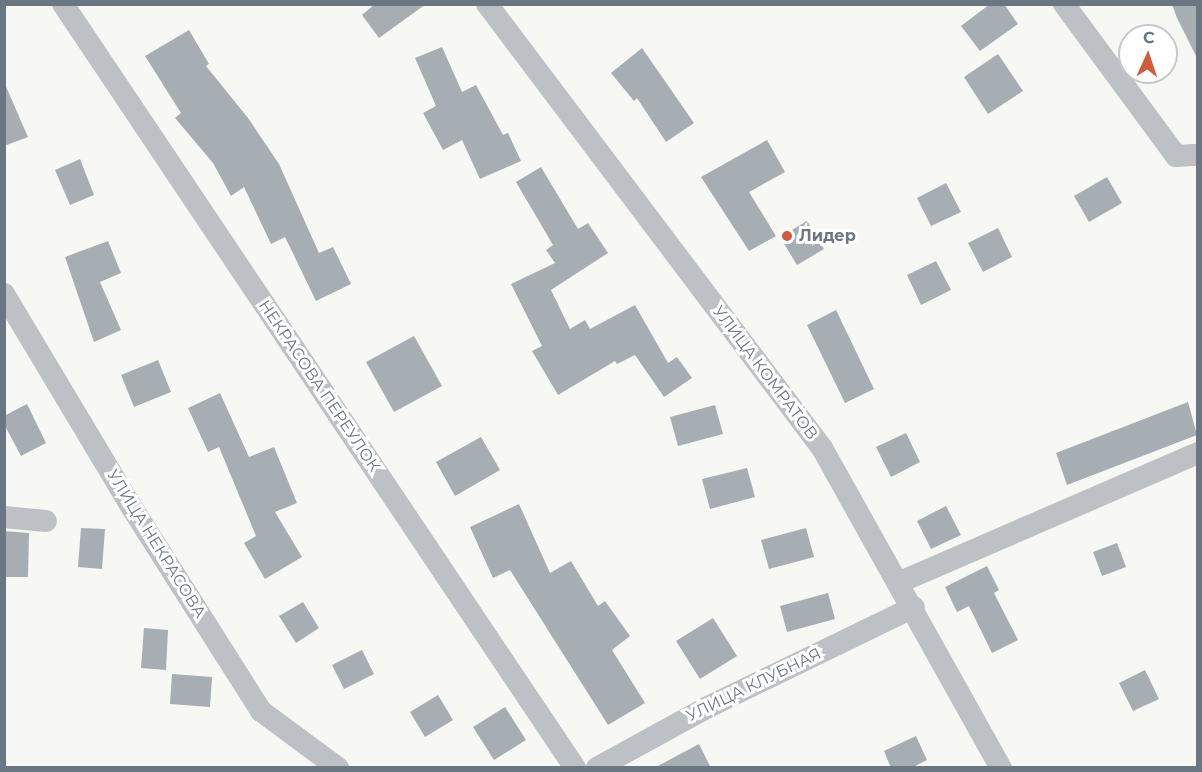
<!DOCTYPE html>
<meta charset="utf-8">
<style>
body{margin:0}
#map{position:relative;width:1202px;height:772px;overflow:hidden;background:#f7f7f4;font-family:Montserrat,sans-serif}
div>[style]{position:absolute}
.building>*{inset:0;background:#a7aeb3}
.minor>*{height:22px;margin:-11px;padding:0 11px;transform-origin:11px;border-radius:11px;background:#bdc0c4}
.dots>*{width:16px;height:16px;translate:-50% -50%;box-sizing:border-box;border:3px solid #fff;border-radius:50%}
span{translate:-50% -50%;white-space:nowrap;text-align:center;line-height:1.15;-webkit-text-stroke:6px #fff;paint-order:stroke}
.poi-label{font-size:16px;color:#6a7782;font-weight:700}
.left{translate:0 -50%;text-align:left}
.street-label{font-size:16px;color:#6a7782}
.frame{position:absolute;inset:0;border:6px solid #6a7782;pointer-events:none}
.north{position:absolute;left:1118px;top:24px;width:60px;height:60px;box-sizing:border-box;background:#fff;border:2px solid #c3c9cd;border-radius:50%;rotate:3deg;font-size:16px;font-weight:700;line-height:24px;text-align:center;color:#6a7782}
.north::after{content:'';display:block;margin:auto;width:21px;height:27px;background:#cf5d3c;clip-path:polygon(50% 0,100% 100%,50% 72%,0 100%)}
</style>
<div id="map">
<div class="building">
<div style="clip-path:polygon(375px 4px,426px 4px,379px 38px,362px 15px)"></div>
<div style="clip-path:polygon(990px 4px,1004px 4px,1018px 24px,980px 51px,961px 26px)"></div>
<div style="clip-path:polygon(1172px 4px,1197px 4px,1197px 58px,1177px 18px)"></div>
<div style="clip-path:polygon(189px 30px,209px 64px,206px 66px,248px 118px,279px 164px,319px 253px,333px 247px,351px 284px,316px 301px,285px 237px,271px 244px,244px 187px,231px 196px,213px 163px,175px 118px,181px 113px,145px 56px)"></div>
<div style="clip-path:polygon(442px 47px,462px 92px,476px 85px,503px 135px,508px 133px,521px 161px,480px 179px,462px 140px,443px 150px,423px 113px,436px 106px,415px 58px)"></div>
<div style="clip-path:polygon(642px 48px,694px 123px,666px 142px,637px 98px,634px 101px,611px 73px)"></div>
<div style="clip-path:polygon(998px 54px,1023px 91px,988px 114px,964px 77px)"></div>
<div style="clip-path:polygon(4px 82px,28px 137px,4px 146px)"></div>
<div style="clip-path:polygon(767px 140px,785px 172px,749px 192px,776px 236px,749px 251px,701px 177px)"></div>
<div style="clip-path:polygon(80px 159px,94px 195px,70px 205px,55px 170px)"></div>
<div style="clip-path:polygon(541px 167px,578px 229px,588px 223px,608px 253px,551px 290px,570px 329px,585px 320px,590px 329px,635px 305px,668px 363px,677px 357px,692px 378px,664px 397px,635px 355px,617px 364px,615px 361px,558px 395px,532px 351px,542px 346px,511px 284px,555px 263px,546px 250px,553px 245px,516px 182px)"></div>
<div style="clip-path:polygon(1107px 177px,1122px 203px,1089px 222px,1074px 196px)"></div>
<div style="clip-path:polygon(946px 183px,961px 212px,931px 226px,917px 198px)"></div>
<div style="clip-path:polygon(807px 221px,824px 249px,797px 265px,780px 237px)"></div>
<div style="clip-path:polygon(998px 228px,1012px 257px,983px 272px,968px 243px)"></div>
<div style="clip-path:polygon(108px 241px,121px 273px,100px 282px,121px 330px,94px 342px,65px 257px)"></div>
<div style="clip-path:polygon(936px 261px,951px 290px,921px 305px,907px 275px)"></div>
<div style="clip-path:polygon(836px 310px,874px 389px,845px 403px,807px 325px)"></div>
<div style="clip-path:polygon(414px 336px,442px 386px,394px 412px,366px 362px)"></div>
<div style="clip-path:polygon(158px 360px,171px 392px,134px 407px,121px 375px)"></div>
<div style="clip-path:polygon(220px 393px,249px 457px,274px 447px,297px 503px,275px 512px,302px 557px,265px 579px,244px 543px,256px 536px,219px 447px,208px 452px,188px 408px)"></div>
<div style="clip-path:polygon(1188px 402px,1197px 435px,1067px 485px,1056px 453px)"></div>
<div style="clip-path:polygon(27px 404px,46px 443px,21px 456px,4px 424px,4px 416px)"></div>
<div style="clip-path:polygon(715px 405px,723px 434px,678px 446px,670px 417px)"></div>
<div style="clip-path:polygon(906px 433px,920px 462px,891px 477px,876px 447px)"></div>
<div style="clip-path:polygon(481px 437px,500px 470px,455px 496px,436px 462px)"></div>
<div style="clip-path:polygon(747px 468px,755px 497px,710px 509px,702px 479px)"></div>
<div style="clip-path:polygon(519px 504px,550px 573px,571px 561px,598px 606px,605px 601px,630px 636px,612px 650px,645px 703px,608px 725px,510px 570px,493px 578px,470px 527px)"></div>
<div style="clip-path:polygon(946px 506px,961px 535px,931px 549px,917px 521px)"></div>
<div style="clip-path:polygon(81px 528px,105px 529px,102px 569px,78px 567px)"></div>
<div style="clip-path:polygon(806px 528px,814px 557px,769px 569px,761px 540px)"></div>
<div style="clip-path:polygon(4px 531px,29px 533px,28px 577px,4px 577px)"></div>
<div style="clip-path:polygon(1117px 543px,1126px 567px,1102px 576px,1093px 552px)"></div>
<div style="clip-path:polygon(987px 566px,999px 590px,994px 593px,1018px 640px,992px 653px,969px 606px,957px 612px,945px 587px)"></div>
<div style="clip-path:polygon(828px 593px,835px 619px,787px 632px,780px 606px)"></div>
<div style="clip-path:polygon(303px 602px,319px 628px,296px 643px,279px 616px)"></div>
<div style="clip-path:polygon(713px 618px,737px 656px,700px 679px,676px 641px)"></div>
<div style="clip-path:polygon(144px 628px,168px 630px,166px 670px,141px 668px)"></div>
<div style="clip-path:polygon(362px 650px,374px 674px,344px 689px,332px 665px)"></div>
<div style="clip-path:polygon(1145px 670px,1159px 699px,1133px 711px,1119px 683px)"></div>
<div style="clip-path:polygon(172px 674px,212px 677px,210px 707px,170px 704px)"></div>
<div style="clip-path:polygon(438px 695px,453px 720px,425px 737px,410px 712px)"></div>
<div style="clip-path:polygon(505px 707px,526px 740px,494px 760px,473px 727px)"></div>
<div style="clip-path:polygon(916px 736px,927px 760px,911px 768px,891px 768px,884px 751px)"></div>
<div style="clip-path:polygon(699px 744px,711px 768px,654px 768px)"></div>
</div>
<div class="minor">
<div style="left:63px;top:4px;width:920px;rotate:56.17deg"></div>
<div style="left:487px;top:4px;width:556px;rotate:52.97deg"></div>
<div style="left:822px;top:448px;width:367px;rotate:60.8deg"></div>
<div style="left:1064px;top:4px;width:189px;rotate:53.6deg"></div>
<div style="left:1176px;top:156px;width:22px;rotate:-3deg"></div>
<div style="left:4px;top:294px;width:244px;rotate:59.1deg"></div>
<div style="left:129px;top:503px;width:246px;rotate:57.6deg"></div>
<div style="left:261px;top:711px;width:96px;rotate:36.5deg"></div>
<div style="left:4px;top:517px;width:42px;rotate:5.4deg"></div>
<div style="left:900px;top:582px;width:325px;rotate:-23.4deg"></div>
<div style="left:597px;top:768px;width:124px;rotate:-28.8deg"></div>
<div style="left:706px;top:708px;width:231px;rotate:-25.9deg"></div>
</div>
<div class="dots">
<div style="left:787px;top:236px;background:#cf5d3c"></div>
</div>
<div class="poi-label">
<span class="left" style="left:799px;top:236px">Лидер</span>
</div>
<div class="street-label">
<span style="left:765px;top:373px;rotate:53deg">УЛИЦА КОМРАТОВ</span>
<span style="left:319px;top:386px;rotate:56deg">НЕКРАСОВА ПЕРЕУЛОК</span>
<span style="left:156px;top:544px;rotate:58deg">УЛИЦА НЕКРАСОВА</span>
<span style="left:754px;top:685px;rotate:-26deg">УЛИЦА КЛУБНАЯ</span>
</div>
<div class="frame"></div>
<div class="north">С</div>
</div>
